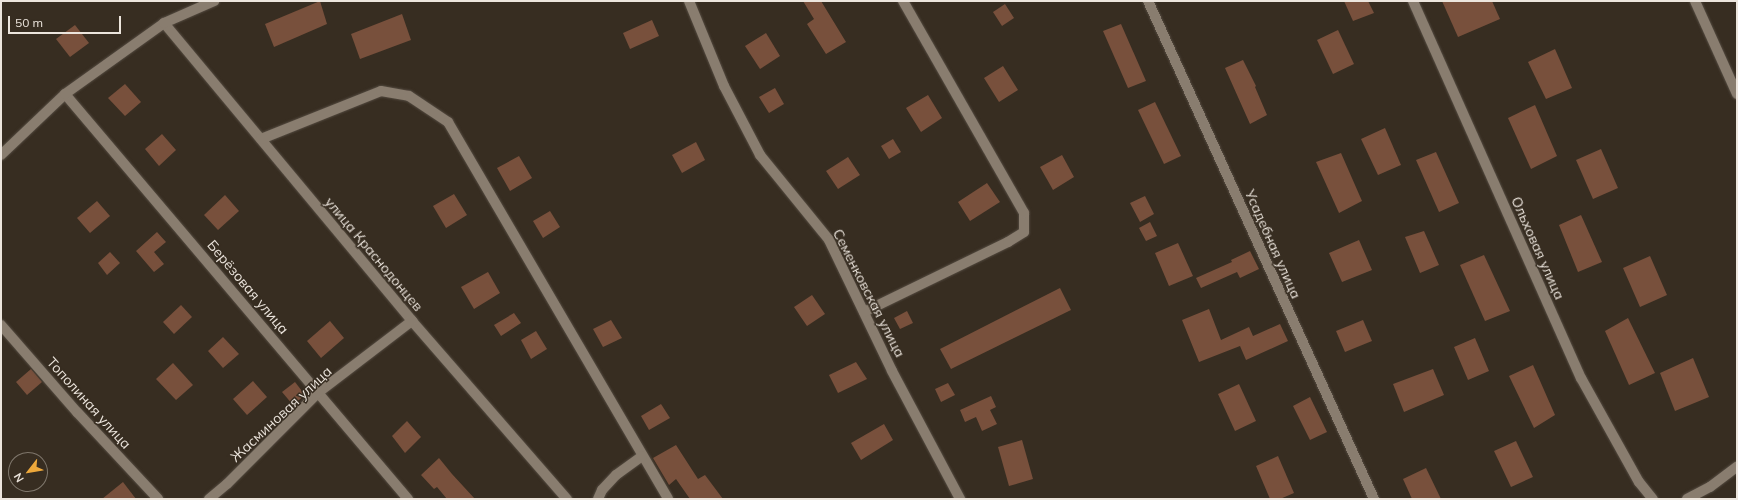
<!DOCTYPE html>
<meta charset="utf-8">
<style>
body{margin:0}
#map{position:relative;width:1738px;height:500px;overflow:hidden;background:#372d21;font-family:Mulish,sans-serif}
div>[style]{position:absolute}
.building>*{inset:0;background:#78503c}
.roads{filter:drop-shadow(0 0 1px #544b41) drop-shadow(0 0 1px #544b41)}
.street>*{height:10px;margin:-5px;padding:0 5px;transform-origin:5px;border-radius:5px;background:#897d6f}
span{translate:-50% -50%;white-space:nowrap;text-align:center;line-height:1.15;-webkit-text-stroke:3px #372d21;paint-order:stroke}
.street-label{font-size:14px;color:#ece5dd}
.frame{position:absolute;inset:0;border:2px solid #ece5dd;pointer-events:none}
.north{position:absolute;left:8px;top:452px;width:40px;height:40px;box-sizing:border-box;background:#372d21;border:1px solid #7f776c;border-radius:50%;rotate:239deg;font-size:11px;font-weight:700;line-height:16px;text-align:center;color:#ece5dd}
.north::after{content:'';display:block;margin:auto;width:14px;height:18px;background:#eda83b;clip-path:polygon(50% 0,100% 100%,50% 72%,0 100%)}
.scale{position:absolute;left:8px;top:16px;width:113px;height:18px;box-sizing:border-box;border:2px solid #ece5dd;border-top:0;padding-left:5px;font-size:12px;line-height:14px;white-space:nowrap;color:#ece5dd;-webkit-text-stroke:3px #372d21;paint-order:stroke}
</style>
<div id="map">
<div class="building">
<div style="clip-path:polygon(320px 1px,327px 24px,274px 47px,265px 24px)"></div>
<div style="clip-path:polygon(803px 1px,821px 1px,846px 42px,826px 54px,807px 24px,814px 19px)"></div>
<div style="clip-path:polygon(1344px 1px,1368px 1px,1374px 13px,1353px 21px)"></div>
<div style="clip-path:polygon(1442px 1px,1492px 1px,1500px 19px,1458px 37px)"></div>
<div style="clip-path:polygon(1005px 4px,1014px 18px,1002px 26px,993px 12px)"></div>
<div style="clip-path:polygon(402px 14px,411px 40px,360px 59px,351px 34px)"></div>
<div style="clip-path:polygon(652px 20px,659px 36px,630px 49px,623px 33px)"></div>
<div style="clip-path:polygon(1121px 24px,1146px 81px,1128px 88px,1103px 31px)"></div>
<div style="clip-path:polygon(75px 25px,89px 43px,70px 57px,56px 39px)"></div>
<div style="clip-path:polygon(1338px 30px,1354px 64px,1333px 74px,1317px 40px)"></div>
<div style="clip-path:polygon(766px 33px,780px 56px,760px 69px,745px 46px)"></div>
<div style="clip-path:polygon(1555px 49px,1572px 88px,1546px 99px,1528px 62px)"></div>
<div style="clip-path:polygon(1243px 60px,1256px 86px,1255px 87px,1267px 115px,1250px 124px,1225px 68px)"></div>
<div style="clip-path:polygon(1003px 66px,1018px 90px,999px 102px,984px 78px)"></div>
<div style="clip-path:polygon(125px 84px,141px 102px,125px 116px,108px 98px)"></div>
<div style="clip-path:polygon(775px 88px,784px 104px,769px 113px,759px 97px)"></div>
<div style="clip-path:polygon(928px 95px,942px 118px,921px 132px,906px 108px)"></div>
<div style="clip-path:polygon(1155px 102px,1181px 156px,1164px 164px,1138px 110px)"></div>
<div style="clip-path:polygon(1535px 105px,1557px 156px,1531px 169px,1508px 118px)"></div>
<div style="clip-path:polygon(1385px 128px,1401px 165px,1378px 175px,1361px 139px)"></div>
<div style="clip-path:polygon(162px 134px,176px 150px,159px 166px,145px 149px)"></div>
<div style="clip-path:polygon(893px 139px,901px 152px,889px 159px,881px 146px)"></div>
<div style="clip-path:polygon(696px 142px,705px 160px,682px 173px,672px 155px)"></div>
<div style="clip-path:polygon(1601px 149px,1618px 188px,1593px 199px,1576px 160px)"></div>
<div style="clip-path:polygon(1436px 152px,1459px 203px,1439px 212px,1416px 160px)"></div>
<div style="clip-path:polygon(1341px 153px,1362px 201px,1339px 213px,1316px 162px)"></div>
<div style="clip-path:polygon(1062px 155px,1074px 177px,1053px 190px,1040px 167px)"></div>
<div style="clip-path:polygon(519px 156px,532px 178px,510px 191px,497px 168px)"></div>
<div style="clip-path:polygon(848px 157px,860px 175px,838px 189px,826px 171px)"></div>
<div style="clip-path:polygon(987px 183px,1000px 202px,970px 221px,958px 202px)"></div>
<div style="clip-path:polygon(454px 194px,467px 215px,446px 228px,433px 206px)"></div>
<div style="clip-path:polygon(225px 195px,239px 211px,218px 230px,204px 215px)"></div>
<div style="clip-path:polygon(1145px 196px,1154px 214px,1140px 222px,1130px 203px)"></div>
<div style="clip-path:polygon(97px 201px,110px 216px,90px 233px,77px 218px)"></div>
<div style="clip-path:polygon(550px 211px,560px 227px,543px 238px,533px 221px)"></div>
<div style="clip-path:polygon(1581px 215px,1602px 262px,1578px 272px,1559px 225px)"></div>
<div style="clip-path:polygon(1150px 222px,1157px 236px,1146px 241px,1139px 228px)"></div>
<div style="clip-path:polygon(1424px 231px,1439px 265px,1420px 273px,1405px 237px)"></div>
<div style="clip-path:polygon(157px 232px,166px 242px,154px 252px,164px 264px,154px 272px,136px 251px)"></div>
<div style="clip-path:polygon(1359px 240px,1372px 270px,1342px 282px,1329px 253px)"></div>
<div style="clip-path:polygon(1178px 243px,1193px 276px,1169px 286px,1155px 253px)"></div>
<div style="clip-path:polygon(1250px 251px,1259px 269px,1240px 278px,1237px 272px,1201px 288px,1196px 278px,1232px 262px,1231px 260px)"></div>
<div style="clip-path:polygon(110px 252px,120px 263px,107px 275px,98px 263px)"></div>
<div style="clip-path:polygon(1484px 255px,1510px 311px,1485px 321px,1460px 265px)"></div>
<div style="clip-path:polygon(1650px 256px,1667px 295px,1640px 307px,1623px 268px)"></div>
<div style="clip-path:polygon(488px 272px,500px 293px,474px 309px,461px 287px)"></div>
<div style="clip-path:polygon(1060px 288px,1071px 310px,951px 369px,940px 349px)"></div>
<div style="clip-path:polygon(812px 295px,825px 314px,807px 326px,794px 307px)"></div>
<div style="clip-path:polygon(181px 305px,192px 317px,174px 334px,163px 322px)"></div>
<div style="clip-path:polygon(1209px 309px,1221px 340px,1249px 327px,1253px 336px,1280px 324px,1288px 341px,1246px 360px,1240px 346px,1199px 362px,1182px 320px)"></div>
<div style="clip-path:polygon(907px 311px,913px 323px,900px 329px,894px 318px)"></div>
<div style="clip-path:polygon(514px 313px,521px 323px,501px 336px,494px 325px)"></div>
<div style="clip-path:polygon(1628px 318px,1655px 373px,1629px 385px,1605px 331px)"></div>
<div style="clip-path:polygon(611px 320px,622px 338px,603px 347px,593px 329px)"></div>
<div style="clip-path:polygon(1363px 320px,1372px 341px,1345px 352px,1336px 331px)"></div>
<div style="clip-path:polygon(330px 321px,344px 338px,321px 358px,307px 341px)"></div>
<div style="clip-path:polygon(536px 331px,547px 349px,531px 359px,521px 340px)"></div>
<div style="clip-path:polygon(223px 337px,239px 354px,223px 368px,208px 351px)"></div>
<div style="clip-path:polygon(1475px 338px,1489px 371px,1468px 380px,1454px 347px)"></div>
<div style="clip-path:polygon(1693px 358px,1709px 397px,1675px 411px,1660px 373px)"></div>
<div style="clip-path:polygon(856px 362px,867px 379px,838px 393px,829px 375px)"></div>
<div style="clip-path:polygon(173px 363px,193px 385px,176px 400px,156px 379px)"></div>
<div style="clip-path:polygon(1533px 365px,1555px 415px,1534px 428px,1509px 376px)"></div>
<div style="clip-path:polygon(31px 369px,42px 382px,27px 395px,16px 382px)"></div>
<div style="clip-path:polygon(1433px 369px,1444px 395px,1404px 412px,1393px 384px)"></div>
<div style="clip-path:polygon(253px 381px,267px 397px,247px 415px,233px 399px)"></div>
<div style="clip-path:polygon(295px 382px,305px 395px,293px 405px,282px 392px)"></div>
<div style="clip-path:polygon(948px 383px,955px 395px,941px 402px,935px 389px)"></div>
<div style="clip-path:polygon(1239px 384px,1256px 421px,1235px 431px,1218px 394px)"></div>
<div style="clip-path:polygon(991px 396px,996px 407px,990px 410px,997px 424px,982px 431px,976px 417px,965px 422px,960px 410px)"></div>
<div style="clip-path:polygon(1310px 397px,1327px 432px,1310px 440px,1293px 406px)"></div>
<div style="clip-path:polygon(661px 404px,670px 418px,649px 430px,641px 416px)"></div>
<div style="clip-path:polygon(407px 421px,421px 437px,405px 453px,392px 436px)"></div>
<div style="clip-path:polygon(884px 424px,893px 440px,861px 460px,851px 443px)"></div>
<div style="clip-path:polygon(1022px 440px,1033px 479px,1009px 486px,998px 447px)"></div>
<div style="clip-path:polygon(1516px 441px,1533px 477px,1511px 487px,1494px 451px)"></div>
<div style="clip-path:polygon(676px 445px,698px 479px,705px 475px,723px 499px,690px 499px,676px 479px,669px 485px,653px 458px)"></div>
<div style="clip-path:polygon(1278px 456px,1294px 493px,1280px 499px,1270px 499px,1256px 466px)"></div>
<div style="clip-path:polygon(439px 458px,452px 474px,475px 499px,447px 499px,437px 487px,434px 489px,421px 475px)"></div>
<div style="clip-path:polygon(1426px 468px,1441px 499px,1412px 499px,1403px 479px)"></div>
<div style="clip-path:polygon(123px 482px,136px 499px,102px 499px)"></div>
</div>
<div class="roads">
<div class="street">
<div style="left:689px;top:1px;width:92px;rotate:67.6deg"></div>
<div style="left:724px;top:86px;width:78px;rotate:62.4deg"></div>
<div style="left:760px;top:155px;width:109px;rotate:50.9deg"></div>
<div style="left:829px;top:240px;width:145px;rotate:64.3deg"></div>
<div style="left:892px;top:371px;width:145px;rotate:62deg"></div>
<div style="left:1148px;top:1px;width:547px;rotate:65.59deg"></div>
<div style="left:1413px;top:1px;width:413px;rotate:66deg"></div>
<div style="left:1581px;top:378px;width:119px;rotate:60.9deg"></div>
<div style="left:1639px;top:482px;width:22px;rotate:51deg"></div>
<div style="left:1695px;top:1px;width:102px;rotate:65.7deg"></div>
<div style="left:164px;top:23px;width:388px;rotate:50.2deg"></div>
<div style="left:412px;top:321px;width:236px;rotate:49deg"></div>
<div style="left:65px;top:94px;width:531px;rotate:49.74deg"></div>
<div style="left:261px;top:139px;width:129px;rotate:-21.8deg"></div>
<div style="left:381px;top:91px;width:28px;rotate:10deg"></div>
<div style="left:409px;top:96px;width:47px;rotate:33.7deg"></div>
<div style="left:448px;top:122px;width:436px;rotate:59.7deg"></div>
<div style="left:1px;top:155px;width:88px;rotate:-43.6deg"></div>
<div style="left:65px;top:94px;width:122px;rotate:-35.6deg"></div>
<div style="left:164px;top:23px;width:55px;rotate:-23.7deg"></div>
<div style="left:864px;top:312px;width:160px;rotate:-25.9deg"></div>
<div style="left:1008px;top:242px;width:19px;rotate:-32deg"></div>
<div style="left:1024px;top:232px;width:19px;rotate:-90deg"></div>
<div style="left:1024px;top:213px;width:244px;rotate:-119.7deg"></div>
<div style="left:1px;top:325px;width:116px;rotate:48.9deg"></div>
<div style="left:77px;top:412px;width:119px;rotate:47deg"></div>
<div style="left:209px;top:499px;width:23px;rotate:-40deg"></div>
<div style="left:227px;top:484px;width:130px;rotate:-45deg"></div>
<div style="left:319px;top:392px;width:117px;rotate:-37.4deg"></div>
<div style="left:598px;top:499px;width:10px;rotate:-66deg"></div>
<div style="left:602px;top:490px;width:21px;rotate:-47deg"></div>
<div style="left:616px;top:475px;width:32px;rotate:-36deg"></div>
<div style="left:1687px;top:499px;width:26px;rotate:-28deg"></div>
<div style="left:1710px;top:487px;width:34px;rotate:-37deg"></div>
</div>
</div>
<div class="street-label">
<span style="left:1273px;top:244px;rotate:66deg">Усадебная улица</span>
<span style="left:1538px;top:248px;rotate:66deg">Ольховая улица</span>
<span style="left:374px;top:254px;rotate:50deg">улица Краснодонцев</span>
<span style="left:248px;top:287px;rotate:50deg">Берёзовая улица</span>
<span style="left:869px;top:293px;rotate:63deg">Семенковская улица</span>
<span style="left:89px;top:403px;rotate:48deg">Тополиная улица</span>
<span style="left:281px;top:414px;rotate:-43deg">Жасминовая улица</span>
</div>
<div class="frame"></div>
<div class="north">N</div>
<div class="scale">50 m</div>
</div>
